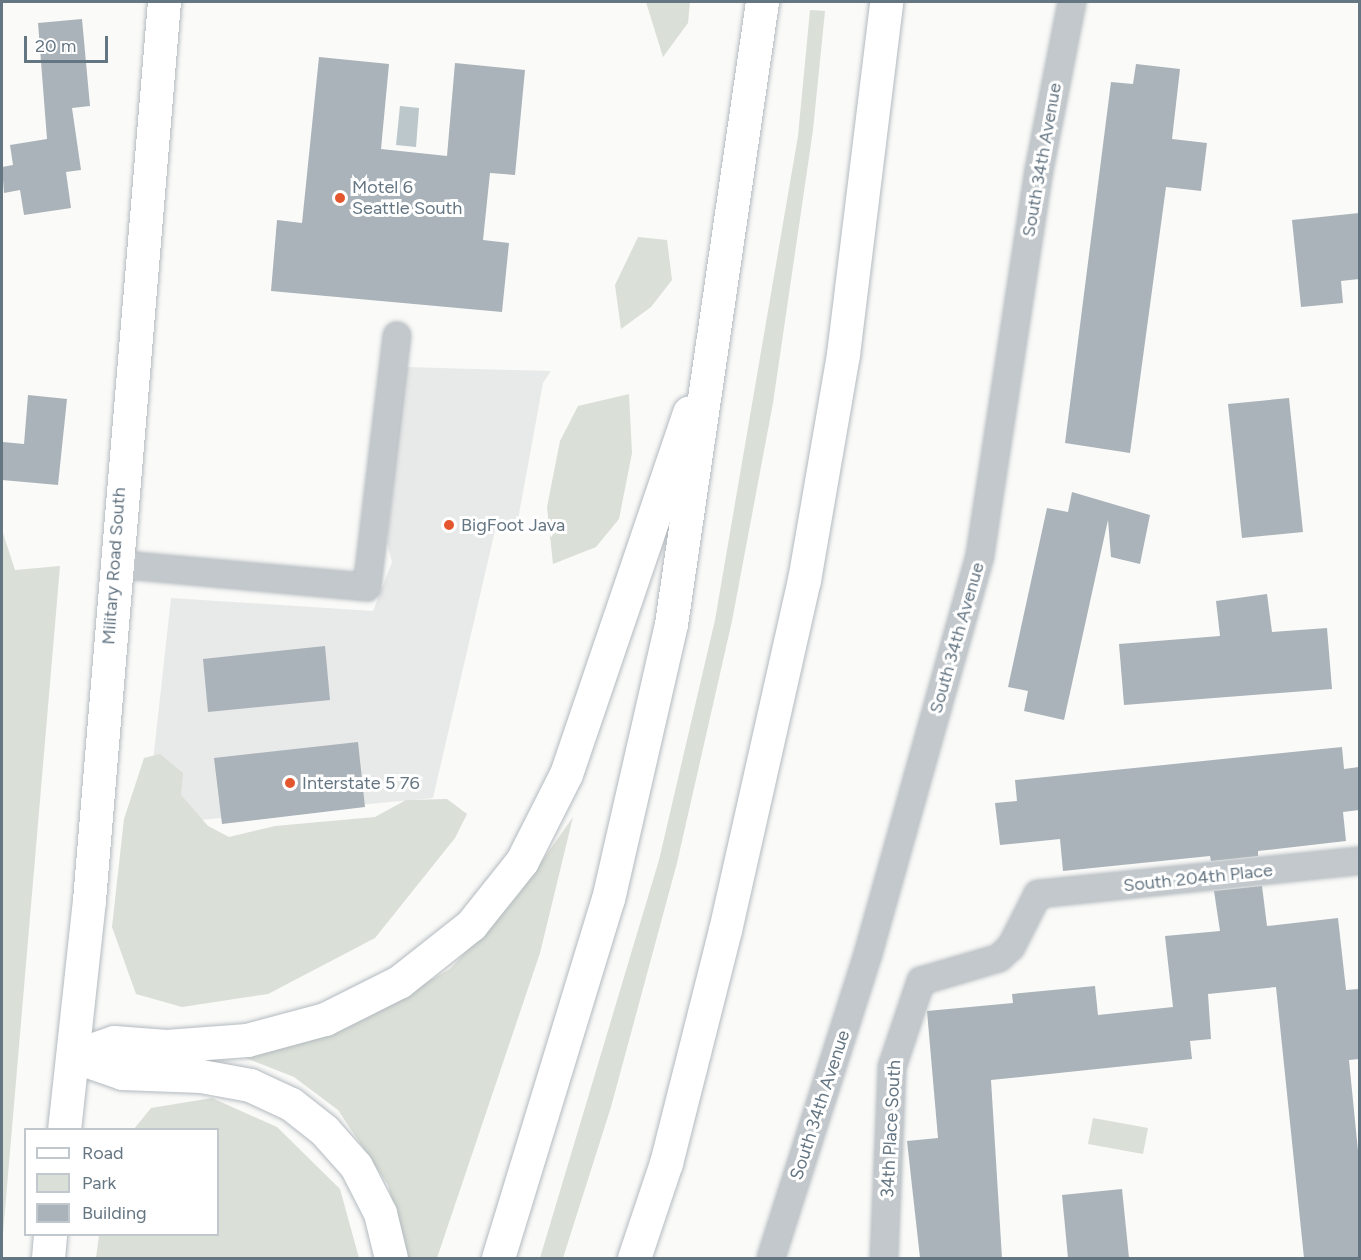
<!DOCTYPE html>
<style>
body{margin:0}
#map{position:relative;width:1361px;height:1260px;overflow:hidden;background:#fafaf8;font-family:Figtree,sans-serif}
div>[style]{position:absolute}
.built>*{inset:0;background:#e8e9e9}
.green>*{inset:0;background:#dadfd7}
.water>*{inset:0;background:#bbc7cb}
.building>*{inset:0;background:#aab3b9}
.roads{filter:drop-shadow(0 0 2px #b3babf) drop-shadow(0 0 2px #b3babf)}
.minor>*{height:26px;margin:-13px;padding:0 13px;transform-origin:13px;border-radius:13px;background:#c3c8cc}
.secondary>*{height:33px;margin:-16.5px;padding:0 16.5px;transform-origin:16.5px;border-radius:16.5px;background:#fff}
.motorway>*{height:33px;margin:-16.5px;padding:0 16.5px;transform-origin:16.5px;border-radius:16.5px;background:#fff}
.dots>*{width:16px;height:16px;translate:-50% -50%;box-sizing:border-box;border:3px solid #fff;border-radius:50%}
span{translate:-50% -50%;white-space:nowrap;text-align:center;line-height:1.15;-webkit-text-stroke:6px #fff;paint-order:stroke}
.street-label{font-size:18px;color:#657683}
.poi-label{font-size:18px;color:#657683}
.left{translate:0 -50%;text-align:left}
.frame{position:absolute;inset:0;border:3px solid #657683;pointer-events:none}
.legend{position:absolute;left:24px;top:1128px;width:195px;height:108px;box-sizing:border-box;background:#fff;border:2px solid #c1c8cd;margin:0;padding:8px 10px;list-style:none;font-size:18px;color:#657683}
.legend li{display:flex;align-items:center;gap:12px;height:30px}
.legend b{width:30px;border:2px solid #c1c8cd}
.scale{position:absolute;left:24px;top:36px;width:84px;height:27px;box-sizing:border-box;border:3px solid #657683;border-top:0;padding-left:8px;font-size:18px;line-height:21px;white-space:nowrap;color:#657683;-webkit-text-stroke:4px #fff;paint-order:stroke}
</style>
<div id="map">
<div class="built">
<div style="clip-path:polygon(405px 367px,551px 371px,543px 383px,517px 525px,497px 522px,433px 798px,146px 825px,171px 598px,373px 611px,392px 562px,387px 543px)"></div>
</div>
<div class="green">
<div style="clip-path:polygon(646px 2px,690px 2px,688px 23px,663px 57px)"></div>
<div style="clip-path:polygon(810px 10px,825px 11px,813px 130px,773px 403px,732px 621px,677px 863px,611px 1107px,563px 1258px,540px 1258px,659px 860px,715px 620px,798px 136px)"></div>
<div style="clip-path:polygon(638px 237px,667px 240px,672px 280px,651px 307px,621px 329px,615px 285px)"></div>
<div style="clip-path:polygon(629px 394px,632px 453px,619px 519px,596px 547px,553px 564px,547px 507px,560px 441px,578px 406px)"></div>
<div style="clip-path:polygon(2px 530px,15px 570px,60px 566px,2px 1245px)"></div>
<div style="clip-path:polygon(160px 754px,183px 773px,181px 795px,208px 826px,229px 837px,275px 826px,375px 817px,406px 800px,447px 799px,467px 814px,455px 838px,375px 938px,268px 994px,182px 1007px,136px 994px,112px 927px,124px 819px,144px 758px)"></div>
<div style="clip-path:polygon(573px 817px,540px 953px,437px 1258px,408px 1258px,388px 1185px,338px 1110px,294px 1077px,233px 1053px,358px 1022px,450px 969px,518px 895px)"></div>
<div style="clip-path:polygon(212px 1098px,277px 1127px,340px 1189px,359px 1258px,96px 1258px,99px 1235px,218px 1234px,218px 1130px,134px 1129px,151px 1108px)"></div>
<div style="clip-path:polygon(1093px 1118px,1148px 1128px,1143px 1154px,1088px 1144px)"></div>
</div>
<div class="water">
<div style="clip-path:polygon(400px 106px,419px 108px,416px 147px,396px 145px)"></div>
</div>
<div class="building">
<div style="clip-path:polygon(82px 19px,90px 106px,72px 108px,81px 170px,66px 172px,71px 208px,24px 215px,20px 190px,4px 193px,2px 167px,13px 165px,10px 145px,47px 139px,38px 23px)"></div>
<div style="clip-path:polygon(319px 57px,389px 64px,381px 149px,447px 156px,455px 63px,525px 70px,515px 175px,490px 173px,483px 240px,509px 243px,502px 312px,271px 291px,277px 220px,302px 223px)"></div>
<div style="clip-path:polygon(1136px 64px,1180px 69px,1172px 139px,1207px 143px,1201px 191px,1166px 187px,1130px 453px,1065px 443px,1111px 82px,1133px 84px)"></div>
<div style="clip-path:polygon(1359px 213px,1359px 279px,1341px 281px,1343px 303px,1301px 307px,1292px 220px)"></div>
<div style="clip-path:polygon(28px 395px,67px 399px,58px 485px,2px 480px,3px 442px,24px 444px)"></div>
<div style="clip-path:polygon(1289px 398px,1303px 532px,1242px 538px,1228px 404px)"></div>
<div style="clip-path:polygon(1072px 492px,1150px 515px,1140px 564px,1111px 557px,1108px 520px,1064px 720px,1024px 711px,1028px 691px,1008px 687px,1047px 508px,1068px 512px)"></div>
<div style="clip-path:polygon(1267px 594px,1272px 632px,1327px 628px,1332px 689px,1124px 705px,1119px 644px,1220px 636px,1216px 601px)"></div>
<div style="clip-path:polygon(325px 646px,330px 700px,208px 712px,203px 659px)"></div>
<div style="clip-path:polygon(358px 742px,365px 807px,222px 824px,214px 758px)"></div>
<div style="clip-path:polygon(1342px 747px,1344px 769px,1359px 767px,1359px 810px,1343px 812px,1346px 841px,1258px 851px,1258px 856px,1211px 861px,1210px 856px,1063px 871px,1060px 839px,1000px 845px,995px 803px,1017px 801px,1015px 780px)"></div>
<div style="clip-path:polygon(1262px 886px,1267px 926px,1338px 918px,1346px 990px,1359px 989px,1359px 1059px,1349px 1060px,1359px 1161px,1359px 1258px,1304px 1258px,1276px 987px,1208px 994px,1211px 1039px,1190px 1041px,1192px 1059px,991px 1080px,1002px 1258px,920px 1258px,907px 1141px,938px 1138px,927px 1011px,1013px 1003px,1012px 994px,1095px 986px,1098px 1015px,1173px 1007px,1165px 936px,1220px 931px,1214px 891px)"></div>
<div style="clip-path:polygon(1122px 1189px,1129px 1258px,1068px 1258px,1062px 1195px)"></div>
</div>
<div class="roads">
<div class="minor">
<div style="left:114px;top:564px;width:254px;rotate:5.2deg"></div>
<div style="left:367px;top:587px;width:253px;rotate:-83.2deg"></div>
<div style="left:771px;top:1258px;width:319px;rotate:-72.3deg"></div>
<div style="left:868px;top:954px;width:414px;rotate:-74.3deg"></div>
<div style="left:980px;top:555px;width:389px;rotate:-81.3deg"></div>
<div style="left:1039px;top:170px;width:171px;rotate:-78.9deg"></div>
<div style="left:884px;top:1258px;width:191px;rotate:-87.6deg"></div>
<div style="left:892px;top:1067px;width:91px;rotate:-71.4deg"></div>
<div style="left:921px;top:981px;width:81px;rotate:-16.4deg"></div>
<div style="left:999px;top:958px;width:16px;rotate:-43deg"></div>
<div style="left:1011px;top:947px;width:59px;rotate:-63deg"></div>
<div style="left:1038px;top:894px;width:324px;rotate:-5.9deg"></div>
</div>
<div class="secondary">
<div style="left:64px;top:1130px;width:231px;rotate:-83.8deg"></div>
<div style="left:89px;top:900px;width:901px;rotate:-85.23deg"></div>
<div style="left:48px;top:1258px;width:24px;rotate:-85deg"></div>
</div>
<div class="motorway">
<div style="left:73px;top:1056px;width:43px;rotate:-18.9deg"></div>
<div style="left:114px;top:1042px;width:52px;rotate:4.4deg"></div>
<div style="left:166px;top:1046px;width:81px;rotate:-4.2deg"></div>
<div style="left:247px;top:1040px;width:81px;rotate:-15.1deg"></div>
<div style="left:325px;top:1019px;width:83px;rotate:-26.6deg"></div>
<div style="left:399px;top:982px;width:92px;rotate:-38.4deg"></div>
<div style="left:471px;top:925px;width:82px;rotate:-51.4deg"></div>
<div style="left:522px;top:861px;width:97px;rotate:-63.2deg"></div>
<div style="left:566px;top:774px;width:382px;rotate:-71.2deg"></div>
<div style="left:73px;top:1056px;width:52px;rotate:19.1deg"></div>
<div style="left:122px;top:1073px;width:79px;rotate:2.2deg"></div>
<div style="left:201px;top:1076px;width:50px;rotate:10.4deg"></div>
<div style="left:250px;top:1085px;width:45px;rotate:24.9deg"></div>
<div style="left:291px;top:1104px;width:42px;rotate:38.2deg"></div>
<div style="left:324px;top:1130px;width:48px;rotate:48.4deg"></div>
<div style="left:356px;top:1166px;width:53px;rotate:62.9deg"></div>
<div style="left:380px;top:1213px;width:46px;rotate:76.3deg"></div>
<div style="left:498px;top:1258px;width:375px;rotate:-73deg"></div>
<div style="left:608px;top:899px;width:282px;rotate:-77.1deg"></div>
<div style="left:671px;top:624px;width:629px;rotate:-81.68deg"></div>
<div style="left:634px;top:1258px;width:100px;rotate:-71.4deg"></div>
<div style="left:666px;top:1163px;width:240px;rotate:-75.8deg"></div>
<div style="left:725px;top:930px;width:359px;rotate:-77.3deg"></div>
<div style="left:804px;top:580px;width:229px;rotate:-80.2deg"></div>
<div style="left:843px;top:354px;width:355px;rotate:-83deg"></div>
</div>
</div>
<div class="dots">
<div style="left:340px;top:198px;background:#e4572e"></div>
<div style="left:449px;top:525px;background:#e4572e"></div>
<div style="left:290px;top:783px;background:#e4572e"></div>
</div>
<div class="street-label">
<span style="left:1042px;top:160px;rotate:-80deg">South 34th Avenue</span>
<span style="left:114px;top:566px;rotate:-86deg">Military Road South</span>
<span style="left:957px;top:638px;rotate:-74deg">South 34th Avenue</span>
<span style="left:1198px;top:878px;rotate:-6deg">South 204th Place</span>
<span style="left:820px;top:1105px;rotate:-72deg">South 34th Avenue</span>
<span style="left:891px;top:1129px;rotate:-87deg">34th Place South</span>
</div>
<div class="poi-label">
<span class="left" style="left:352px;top:198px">Motel 6<br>Seattle South</span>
<span class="left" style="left:461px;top:525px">BigFoot Java</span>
<span class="left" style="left:302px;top:783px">Interstate 5 76</span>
</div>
<div class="frame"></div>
<ul class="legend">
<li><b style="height:8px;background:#fff"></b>Road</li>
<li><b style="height:16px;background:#dadfd7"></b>Park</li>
<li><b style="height:16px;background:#aab3b9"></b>Building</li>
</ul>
<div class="scale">20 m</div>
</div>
